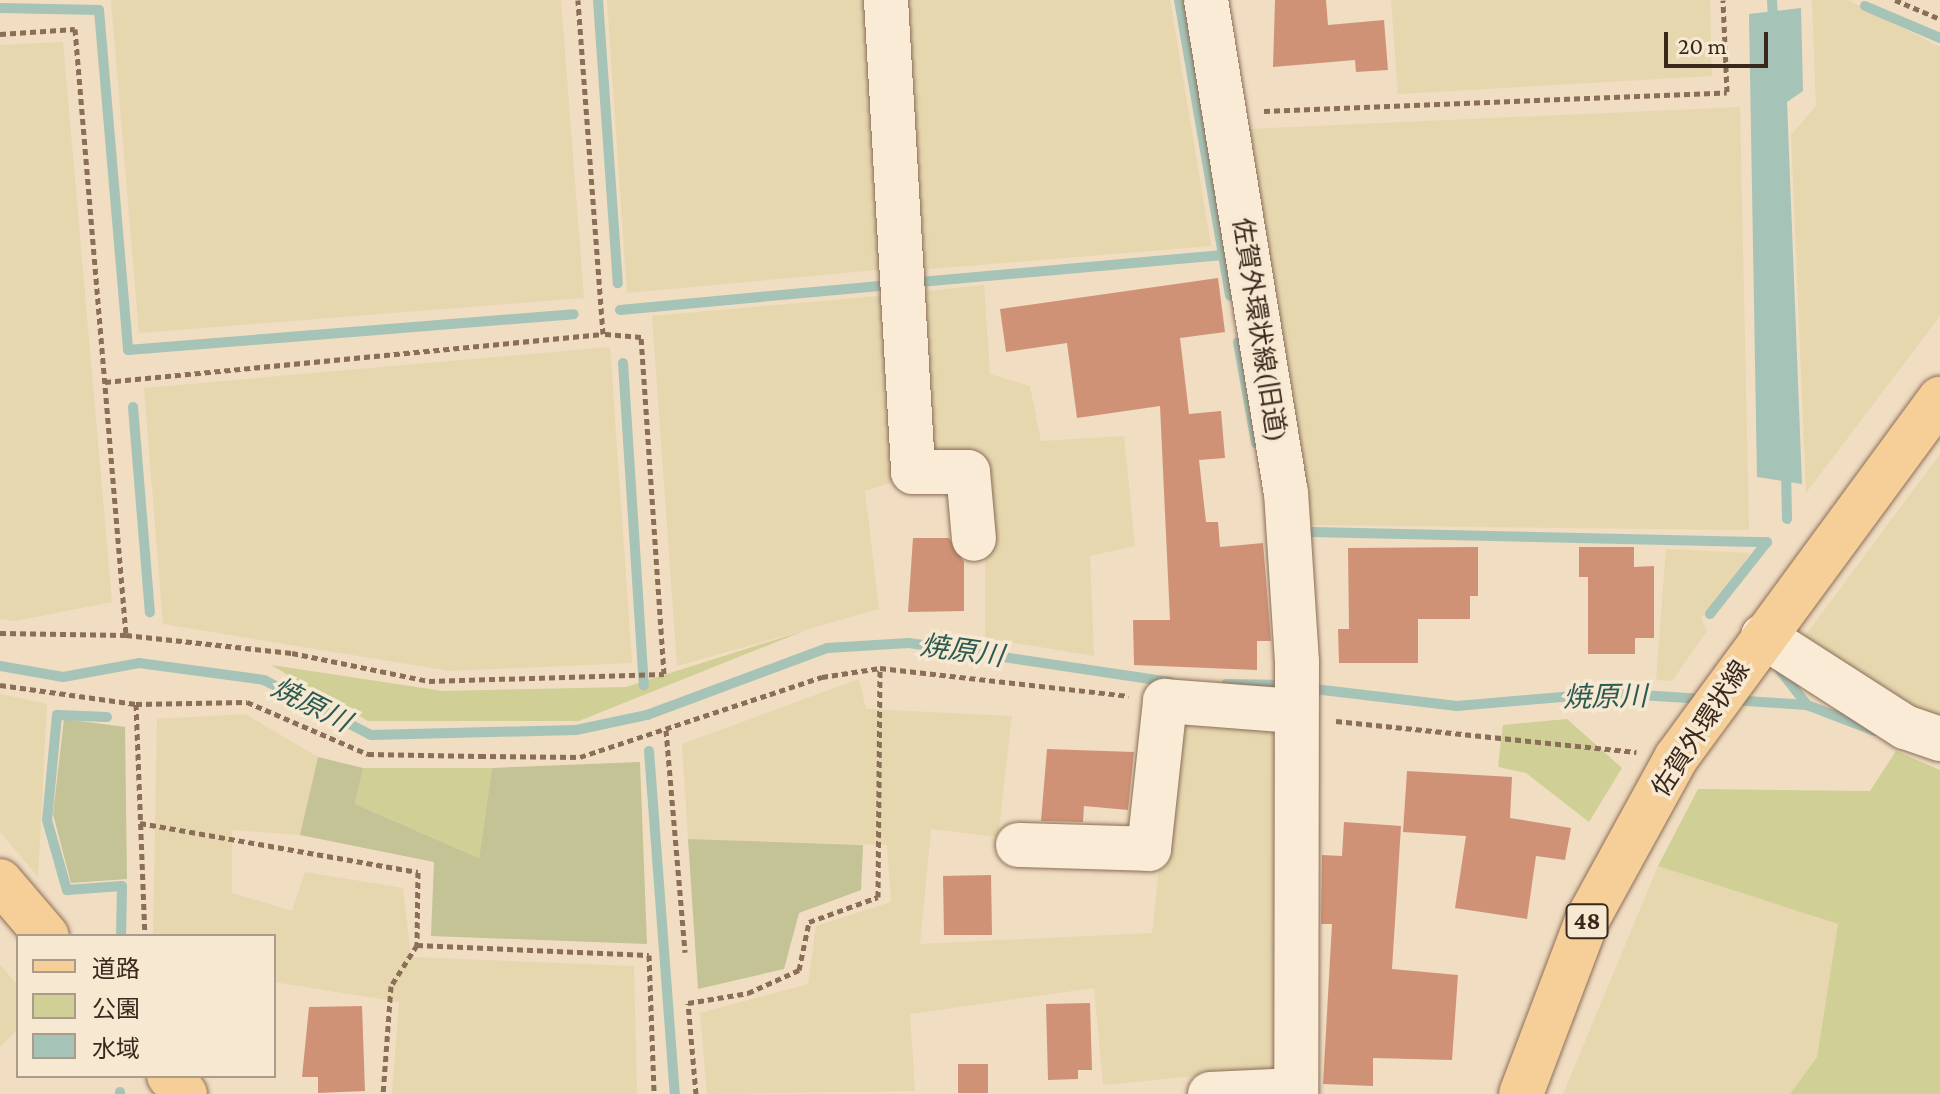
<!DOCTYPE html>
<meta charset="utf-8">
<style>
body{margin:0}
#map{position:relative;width:1940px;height:1094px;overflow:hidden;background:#f0ddc2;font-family:"Crimson Pro","Noto Sans JP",serif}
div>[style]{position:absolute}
.farmland>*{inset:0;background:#e6d7af}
.green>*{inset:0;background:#cfcf96}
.cemetery>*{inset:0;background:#c3c395}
.water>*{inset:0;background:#a5c3b6}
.stream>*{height:10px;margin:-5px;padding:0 5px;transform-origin:5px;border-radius:5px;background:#a5c3b6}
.building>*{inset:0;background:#d09276}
.path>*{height:5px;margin-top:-2.5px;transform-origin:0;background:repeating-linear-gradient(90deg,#8b6e58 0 6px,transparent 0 10px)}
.roads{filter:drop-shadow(0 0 2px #8b6e58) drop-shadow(0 0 2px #8b6e58)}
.minor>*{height:44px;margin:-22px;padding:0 22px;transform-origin:22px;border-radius:22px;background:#faebd6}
.major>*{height:44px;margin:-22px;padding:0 22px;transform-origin:22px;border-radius:22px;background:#f5ce98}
span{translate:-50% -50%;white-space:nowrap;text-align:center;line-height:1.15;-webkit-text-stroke:7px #f7e8d2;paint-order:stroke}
.shield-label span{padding:2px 6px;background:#f7e8d2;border:2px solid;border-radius:6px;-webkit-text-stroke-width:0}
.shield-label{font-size:24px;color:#3a281d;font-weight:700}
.street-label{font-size:26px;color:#3a281d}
.water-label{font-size:28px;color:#2c5b52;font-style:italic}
.legend{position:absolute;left:16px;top:934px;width:260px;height:144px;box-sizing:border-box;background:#f7e8d2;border:2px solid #ab9b8a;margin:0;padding:10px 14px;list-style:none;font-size:24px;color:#3a281d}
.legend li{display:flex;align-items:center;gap:16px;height:40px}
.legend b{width:40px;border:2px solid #ab9b8a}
.scale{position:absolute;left:1664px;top:32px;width:104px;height:36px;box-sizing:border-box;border:4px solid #3a281d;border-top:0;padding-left:10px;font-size:24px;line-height:28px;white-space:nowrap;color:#3a281d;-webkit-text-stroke:6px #f7e8d2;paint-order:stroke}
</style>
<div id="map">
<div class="farmland">
<div style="clip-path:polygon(111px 0,561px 0,584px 298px,139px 333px)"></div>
<div style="clip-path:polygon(607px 0,874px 0,888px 269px,627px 293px)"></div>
<div style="clip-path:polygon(901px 0,1170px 0,1211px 246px,917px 270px)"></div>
<div style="clip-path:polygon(1391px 0,1710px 0,1712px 76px,1398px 94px)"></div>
<div style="clip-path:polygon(1812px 0,1848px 0,1940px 47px,1940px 316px,1806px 493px,1791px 135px,1816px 106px)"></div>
<div style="clip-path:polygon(63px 42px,112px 602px,15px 621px,0 619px,0 45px)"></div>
<div style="clip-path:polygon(1740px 107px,1749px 530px,1310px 525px,1248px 129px)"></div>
<div style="clip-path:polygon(984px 285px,990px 374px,1030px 386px,1041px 441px,1124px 436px,1135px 546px,1090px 556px,1094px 656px,985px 638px,985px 465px,925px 456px,917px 292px)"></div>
<div style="clip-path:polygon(889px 295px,900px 480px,865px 491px,879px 609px,677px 666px,652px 316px)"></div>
<div style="clip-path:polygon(610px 347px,632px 663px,450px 671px,163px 624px,144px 388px)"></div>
<div style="clip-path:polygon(1940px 454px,1940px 725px,1802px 640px)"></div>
<div style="clip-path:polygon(1666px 549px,1751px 553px,1701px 618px,1707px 631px,1672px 681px,1656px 680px)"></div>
<div style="clip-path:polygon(859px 679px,866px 709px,1012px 716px,998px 837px,931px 829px,920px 944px,1152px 933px,1175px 723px,1286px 734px,1281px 1068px,1103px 1085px,1094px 988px,910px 1014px,915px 1091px,707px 1094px,700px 1013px,808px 984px,816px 926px,891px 902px,887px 845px,688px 839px,682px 744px)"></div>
<div style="clip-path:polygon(0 694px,47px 704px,38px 877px,0 832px)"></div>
<div style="clip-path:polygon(245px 714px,318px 757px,300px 835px,232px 830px,232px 893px,292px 911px,305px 872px,403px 888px,411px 957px,634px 966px,637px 1094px,392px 1094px,399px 1002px,274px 982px,274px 936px,153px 936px,157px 719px)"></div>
<div style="clip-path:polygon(1658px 866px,1838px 924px,1817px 1057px,1790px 1094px,1563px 1094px)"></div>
<div style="clip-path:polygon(0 964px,18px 986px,18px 1029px,0 1047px)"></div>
</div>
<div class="green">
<div style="clip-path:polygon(806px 630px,579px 721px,368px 721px,271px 665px,443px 691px,626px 687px)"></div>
<div style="clip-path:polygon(1567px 719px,1622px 768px,1589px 822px,1526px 773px,1498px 767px,1503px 725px)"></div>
<div style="clip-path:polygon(1896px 751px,1940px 770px,1940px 1094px,1790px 1094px,1817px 1057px,1838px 924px,1658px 866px,1698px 789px,1870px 791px)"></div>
<div style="clip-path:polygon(363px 768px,492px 768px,479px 858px,355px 804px)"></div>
</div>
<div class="cemetery">
<div style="clip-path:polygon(64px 719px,125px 727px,127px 879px,71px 883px,53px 814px)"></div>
<div style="clip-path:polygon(318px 757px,363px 768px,355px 804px,479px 858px,492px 768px,640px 762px,647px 944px,431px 936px,434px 862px,300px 835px)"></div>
<div style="clip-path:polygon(688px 839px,863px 845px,861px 890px,799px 913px,784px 969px,698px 989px)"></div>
</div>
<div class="water">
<div style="clip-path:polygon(1801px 8px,1803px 91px,1787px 102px,1802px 484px,1757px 477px,1749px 14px)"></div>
</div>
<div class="stream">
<div style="left:598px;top:0;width:284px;rotate:86deg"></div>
<div style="left:1179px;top:0;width:300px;rotate:80.2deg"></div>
<div style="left:1772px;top:0;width:22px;rotate:87deg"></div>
<div style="left:1865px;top:6px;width:82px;rotate:23.1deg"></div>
<div style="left:0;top:8px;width:99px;rotate:1.2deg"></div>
<div style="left:99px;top:10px;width:341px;rotate:85.1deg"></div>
<div style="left:128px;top:350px;width:447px;rotate:-4.6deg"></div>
<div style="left:920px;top:282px;width:304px;rotate:-5.1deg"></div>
<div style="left:620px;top:310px;width:269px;rotate:-5.3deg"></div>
<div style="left:1238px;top:342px;width:103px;rotate:79.9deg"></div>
<div style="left:623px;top:363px;width:323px;rotate:86.3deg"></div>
<div style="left:133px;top:407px;width:206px;rotate:85.3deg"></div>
<div style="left:1786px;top:470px;width:49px;rotate:88.8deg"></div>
<div style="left:1312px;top:532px;width:455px;rotate:1.3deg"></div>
<div style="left:1767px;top:542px;width:92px;rotate:128.4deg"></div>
<div style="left:0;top:666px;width:64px;rotate:9.9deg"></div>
<div style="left:63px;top:677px;width:77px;rotate:-10.4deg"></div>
<div style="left:139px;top:663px;width:126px;rotate:7.7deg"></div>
<div style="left:264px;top:680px;width:120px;rotate:27.2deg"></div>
<div style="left:371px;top:735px;width:205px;rotate:-1.4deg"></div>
<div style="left:576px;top:730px;width:73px;rotate:-11.9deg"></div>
<div style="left:647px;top:715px;width:192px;rotate:-20.4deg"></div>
<div style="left:827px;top:648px;width:82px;rotate:-3.5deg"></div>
<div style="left:909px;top:643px;width:264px;rotate:8.5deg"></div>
<div style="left:1779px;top:669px;width:46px;rotate:52.1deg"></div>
<div style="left:1226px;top:684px;width:60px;rotate:1deg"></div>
<div style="left:1306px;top:688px;width:152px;rotate:6.8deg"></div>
<div style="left:1457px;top:706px;width:152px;rotate:-4.9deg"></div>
<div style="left:1608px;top:693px;width:96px;rotate:3.6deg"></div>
<div style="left:1732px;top:700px;width:75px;rotate:3.8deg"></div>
<div style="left:1807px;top:705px;width:73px;rotate:20.9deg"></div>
<div style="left:107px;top:717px;width:50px;rotate:-177.7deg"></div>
<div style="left:57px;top:715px;width:105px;rotate:95.4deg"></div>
<div style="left:47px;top:820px;width:73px;rotate:74.1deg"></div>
<div style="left:67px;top:890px;width:55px;rotate:-4.2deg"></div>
<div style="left:122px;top:886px;width:50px;rotate:91.1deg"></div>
<div style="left:649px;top:751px;width:344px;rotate:85.7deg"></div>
<div style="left:120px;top:1094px;width:2px;rotate:-90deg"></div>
</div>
<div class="building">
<div style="clip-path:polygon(1275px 0,1326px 0,1328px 25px,1384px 20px,1388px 70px,1356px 72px,1355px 60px,1273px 67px)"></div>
<div style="clip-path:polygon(1218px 278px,1225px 332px,1180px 338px,1189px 414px,1221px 411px,1225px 458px,1199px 460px,1206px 522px,1218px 522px,1220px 547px,1263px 543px,1271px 641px,1257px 641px,1257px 670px,1134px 665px,1133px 620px,1170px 620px,1160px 406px,1077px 418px,1067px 343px,1006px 352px,1000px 309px)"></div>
<div style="clip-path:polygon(913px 538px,949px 538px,964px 562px,964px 611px,908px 612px)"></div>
<div style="clip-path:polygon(1478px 547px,1478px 596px,1470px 596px,1470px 619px,1418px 619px,1418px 663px,1339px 663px,1338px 629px,1349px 629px,1348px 548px)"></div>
<div style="clip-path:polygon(1579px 547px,1634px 547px,1634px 567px,1654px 566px,1654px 638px,1635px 638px,1635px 654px,1588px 654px,1588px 577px,1579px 577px)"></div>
<div style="clip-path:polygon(1047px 749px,1134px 752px,1128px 810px,1084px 806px,1083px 822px,1041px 821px)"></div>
<div style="clip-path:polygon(1407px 771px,1512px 777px,1510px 818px,1571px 828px,1565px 860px,1536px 856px,1527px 919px,1455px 908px,1466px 836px,1403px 832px)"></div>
<div style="clip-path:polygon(1344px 822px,1401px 826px,1392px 969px,1458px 975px,1452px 1060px,1373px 1058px,1373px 1086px,1323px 1084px,1332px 924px,1321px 924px,1322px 855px,1342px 856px)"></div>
<div style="clip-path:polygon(991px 875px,992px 935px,944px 935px,943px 876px)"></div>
<div style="clip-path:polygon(1090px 1003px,1092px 1070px,1078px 1070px,1078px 1079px,1048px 1080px,1046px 1004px)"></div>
<div style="clip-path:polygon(362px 1006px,365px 1091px,318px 1093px,318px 1077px,302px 1077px,309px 1007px)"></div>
<div style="clip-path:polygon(958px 1064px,988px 1064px,988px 1093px,958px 1093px)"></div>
</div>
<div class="path">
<div style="left:1895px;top:0;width:49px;rotate:22.9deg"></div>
<div style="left:0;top:34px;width:75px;rotate:-3.8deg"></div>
<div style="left:75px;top:29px;width:608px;rotate:85.19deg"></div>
<div style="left:1264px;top:111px;width:463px;rotate:-2.3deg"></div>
<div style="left:1727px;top:92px;width:92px;rotate:-92.5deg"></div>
<div style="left:105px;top:382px;width:500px;rotate:-5.51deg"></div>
<div style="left:603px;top:334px;width:335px;rotate:-94.3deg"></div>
<div style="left:0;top:633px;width:126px;rotate:0.9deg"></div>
<div style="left:126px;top:635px;width:167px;rotate:6.2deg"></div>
<div style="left:292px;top:653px;width:140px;rotate:11.6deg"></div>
<div style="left:429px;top:681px;width:235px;rotate:-1.7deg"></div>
<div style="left:664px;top:674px;width:338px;rotate:-93.9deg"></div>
<div style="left:641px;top:337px;width:38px;rotate:-175deg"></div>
<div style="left:0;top:685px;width:137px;rotate:8deg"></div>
<div style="left:136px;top:704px;width:111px;rotate:-1deg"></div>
<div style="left:247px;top:702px;width:132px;rotate:23.3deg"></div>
<div style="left:368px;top:754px;width:112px;rotate:1deg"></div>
<div style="left:480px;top:756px;width:100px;rotate:0.6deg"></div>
<div style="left:580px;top:757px;width:255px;rotate:-18.3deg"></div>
<div style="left:822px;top:677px;width:59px;rotate:-8.8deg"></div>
<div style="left:880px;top:668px;width:250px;rotate:6.4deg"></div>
<div style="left:136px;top:704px;width:232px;rotate:87.8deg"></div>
<div style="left:1336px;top:721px;width:302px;rotate:5.9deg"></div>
<div style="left:666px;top:730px;width:223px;rotate:85.1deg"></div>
<div style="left:140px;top:823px;width:282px;rotate:10deg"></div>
<div style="left:418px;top:872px;width:73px;rotate:90.8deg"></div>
<div style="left:417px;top:945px;width:49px;rotate:122.4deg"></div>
<div style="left:391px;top:986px;width:108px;rotate:94.2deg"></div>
<div style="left:417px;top:945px;width:232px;rotate:2.5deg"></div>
<div style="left:649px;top:955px;width:139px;rotate:87.9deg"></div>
<div style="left:696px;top:1094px;width:91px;rotate:-95deg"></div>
<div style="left:688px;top:1003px;width:61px;rotate:-9.5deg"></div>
<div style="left:748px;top:993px;width:56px;rotate:-24.3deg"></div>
<div style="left:799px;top:970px;width:49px;rotate:-78.2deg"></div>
<div style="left:809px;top:922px;width:73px;rotate:-19.9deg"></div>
<div style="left:878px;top:897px;width:229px;rotate:-89.5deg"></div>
</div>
<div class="roads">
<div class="minor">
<div style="left:886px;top:0;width:473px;rotate:86.7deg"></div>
<div style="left:913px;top:472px;width:55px"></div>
<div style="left:968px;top:472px;width:67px;rotate:84.9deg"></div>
<div style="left:1206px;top:0;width:498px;rotate:80.8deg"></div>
<div style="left:1286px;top:492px;width:170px;rotate:86.3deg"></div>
<div style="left:1297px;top:662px;width:432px;rotate:90.1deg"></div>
<div style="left:1763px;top:636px;width:169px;rotate:32.7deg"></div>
<div style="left:1905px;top:727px;width:37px;rotate:19deg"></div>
<div style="left:1018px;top:845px;width:131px;rotate:1.7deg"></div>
<div style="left:1149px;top:849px;width:149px;rotate:-83.8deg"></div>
<div style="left:1165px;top:701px;width:131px;rotate:4.4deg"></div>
<div style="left:1210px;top:1094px;width:86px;rotate:-2.7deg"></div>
</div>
<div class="major">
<div style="left:0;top:881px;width:72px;rotate:49.5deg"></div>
<div style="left:169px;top:1076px;width:24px;rotate:48deg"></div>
<div style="left:1521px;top:1094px;width:186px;rotate:-69.2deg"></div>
<div style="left:1587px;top:920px;width:185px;rotate:-61.2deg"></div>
<div style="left:1676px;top:758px;width:446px;rotate:-53.7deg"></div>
</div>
</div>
<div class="shield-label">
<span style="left:1587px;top:921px">48</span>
</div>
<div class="street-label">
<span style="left:1259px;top:330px;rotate:81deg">佐賀外環状線(旧道)</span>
<span style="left:1701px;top:729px;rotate:-57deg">佐賀外環状線</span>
</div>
<div class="water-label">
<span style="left:962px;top:651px;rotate:8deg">焼原川</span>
<span style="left:1605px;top:697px;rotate:-1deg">焼原川</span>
<span style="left:311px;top:705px;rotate:27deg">焼原川</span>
</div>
<ul class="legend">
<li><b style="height:10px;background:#f5ce98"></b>道路</li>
<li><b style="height:22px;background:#cfcf96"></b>公園</li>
<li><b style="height:22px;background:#a5c3b6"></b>水域</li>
</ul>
<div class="scale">20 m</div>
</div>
